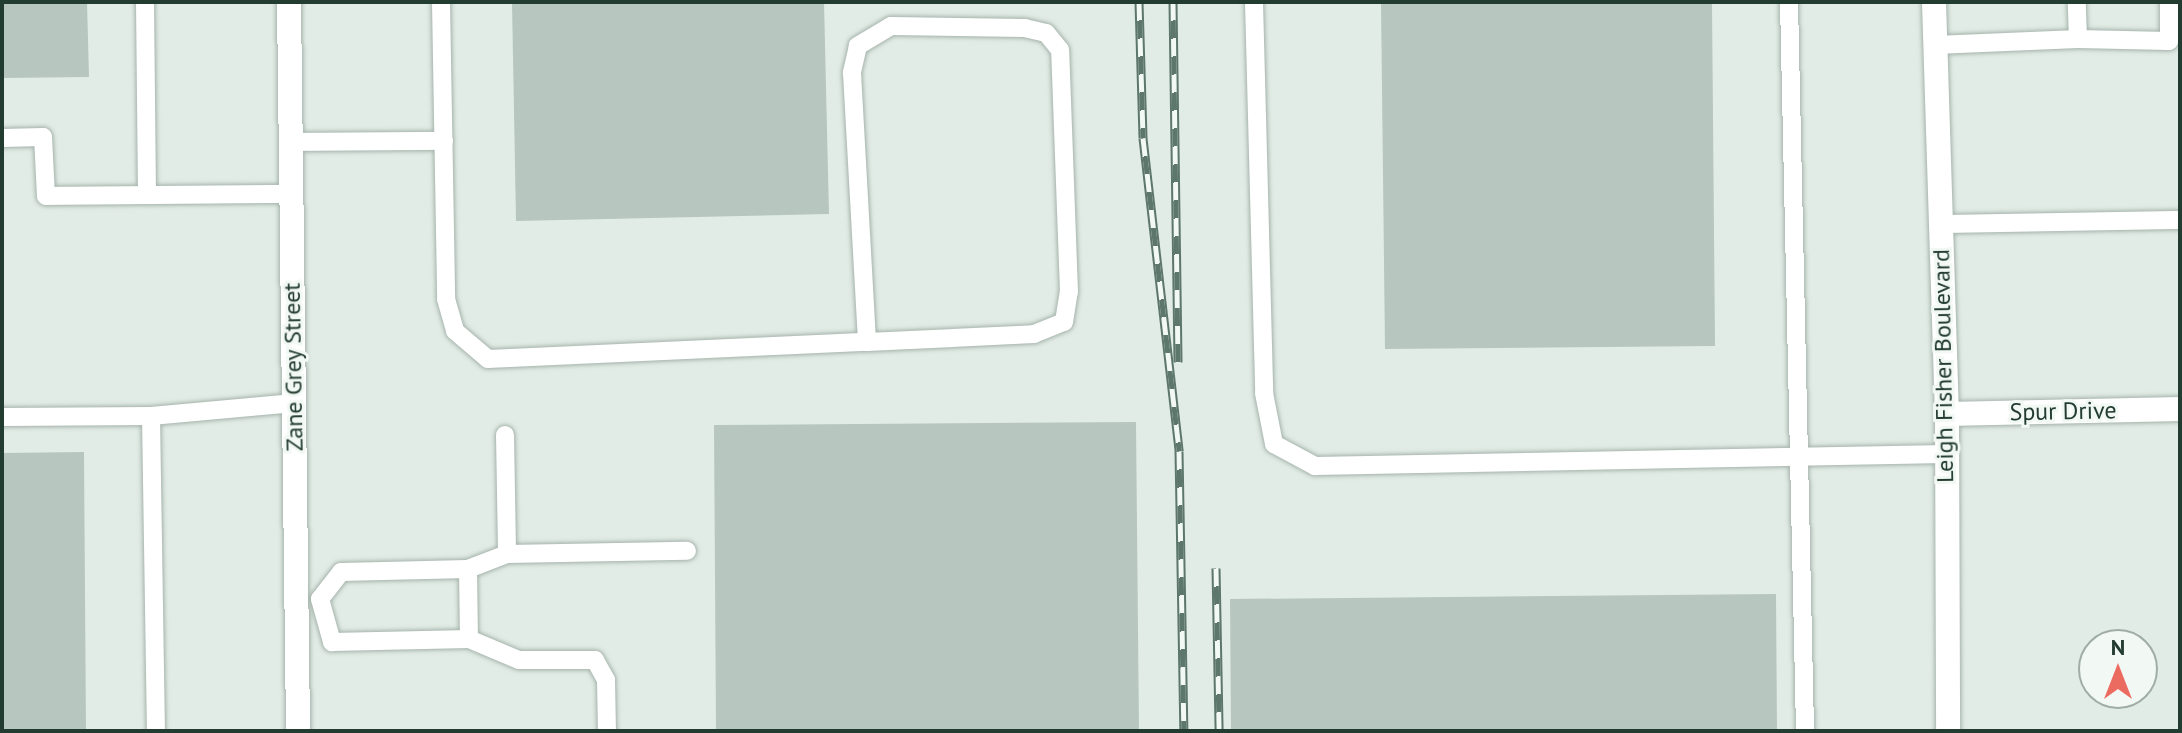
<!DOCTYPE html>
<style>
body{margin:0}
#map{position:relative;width:2182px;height:733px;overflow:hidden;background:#e2ece6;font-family:"PT Sans",sans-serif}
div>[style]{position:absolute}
.building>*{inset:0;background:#b7c6be}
.roads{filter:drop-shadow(0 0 2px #a5b4ac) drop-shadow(0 0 2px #a5b4ac)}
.lane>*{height:18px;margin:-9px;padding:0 9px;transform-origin:9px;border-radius:9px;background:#fff}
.street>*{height:24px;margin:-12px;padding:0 12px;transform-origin:12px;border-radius:12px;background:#fff}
.secondary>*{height:24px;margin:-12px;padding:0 12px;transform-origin:12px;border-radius:12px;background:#fff}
.rail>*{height:9px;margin-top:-4.5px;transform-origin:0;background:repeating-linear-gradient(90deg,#f2f8f4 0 18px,#5d776c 0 36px);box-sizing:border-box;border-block:2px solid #5d776c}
span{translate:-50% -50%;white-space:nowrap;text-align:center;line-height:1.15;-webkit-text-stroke:6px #f2f8f4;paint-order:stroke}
.street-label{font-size:24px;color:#233c31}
.frame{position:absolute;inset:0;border:4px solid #233c31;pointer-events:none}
.north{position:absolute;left:2078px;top:629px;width:80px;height:80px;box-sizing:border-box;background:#f2f8f4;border:2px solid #9fada6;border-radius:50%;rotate:0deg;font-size:22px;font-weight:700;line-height:32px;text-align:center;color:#233c31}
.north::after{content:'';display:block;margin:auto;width:28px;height:36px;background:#ec6b60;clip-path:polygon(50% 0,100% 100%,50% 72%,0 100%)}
</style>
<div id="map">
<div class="building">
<div style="clip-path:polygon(2px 2px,87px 2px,89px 77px,2px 78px)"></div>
<div style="clip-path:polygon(512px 2px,824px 2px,829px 214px,516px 221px)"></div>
<div style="clip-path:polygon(1381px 2px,1712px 2px,1715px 346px,1385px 349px)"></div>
<div style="clip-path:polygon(1136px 422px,1139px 731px,716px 731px,714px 425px)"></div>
<div style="clip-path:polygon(84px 452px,86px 731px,2px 731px,2px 453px)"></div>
<div style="clip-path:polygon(1776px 594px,1777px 731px,1231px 731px,1230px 599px)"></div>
</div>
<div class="roads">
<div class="lane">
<div style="left:145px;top:2px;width:192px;rotate:89.4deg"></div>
<div style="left:441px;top:2px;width:297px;rotate:89deg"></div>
<div style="left:446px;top:299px;width:33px;rotate:74deg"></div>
<div style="left:455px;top:331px;width:43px;rotate:40.3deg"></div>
<div style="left:488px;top:359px;width:379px;rotate:-2.6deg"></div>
<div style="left:867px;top:342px;width:167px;rotate:-2.7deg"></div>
<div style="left:1034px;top:334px;width:32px;rotate:-22deg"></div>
<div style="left:1064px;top:322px;width:30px;rotate:-81deg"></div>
<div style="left:1069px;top:292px;width:242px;rotate:-92.1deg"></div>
<div style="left:1060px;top:50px;width:22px;rotate:-129deg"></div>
<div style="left:1046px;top:33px;width:22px;rotate:-167deg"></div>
<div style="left:1025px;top:28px;width:134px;rotate:-179.1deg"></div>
<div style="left:891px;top:26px;width:39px;rotate:149deg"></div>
<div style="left:858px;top:46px;width:28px;rotate:103deg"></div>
<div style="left:852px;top:73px;width:269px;rotate:86.8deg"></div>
<div style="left:1254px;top:2px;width:391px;rotate:88.5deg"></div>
<div style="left:1264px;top:393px;width:52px;rotate:78.9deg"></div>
<div style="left:1274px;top:444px;width:47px;rotate:28.2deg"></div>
<div style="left:1315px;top:466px;width:631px;rotate:-1.09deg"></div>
<div style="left:1789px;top:2px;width:729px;rotate:88.74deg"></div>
<div style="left:2078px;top:39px;width:91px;rotate:1.3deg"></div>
<div style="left:2169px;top:41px;width:39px;rotate:-90deg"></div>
<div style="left:1935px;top:45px;width:143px;rotate:-2.4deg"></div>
<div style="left:2078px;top:39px;width:37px;rotate:-92deg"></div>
<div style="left:2px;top:138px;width:41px;rotate:-1.4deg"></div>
<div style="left:43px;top:137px;width:59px;rotate:87.1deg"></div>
<div style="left:46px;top:196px;width:246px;rotate:-0.5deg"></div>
<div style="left:291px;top:142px;width:153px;rotate:-0.4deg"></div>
<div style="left:1939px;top:224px;width:241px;rotate:-1deg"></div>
<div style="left:151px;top:416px;width:315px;rotate:89.1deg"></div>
<div style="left:2px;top:417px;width:149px;rotate:-0.4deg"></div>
<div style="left:151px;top:416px;width:144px;rotate:-5.2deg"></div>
<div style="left:505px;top:435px;width:119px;rotate:89deg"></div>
<div style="left:468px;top:569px;width:70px;rotate:89.2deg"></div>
<div style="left:320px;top:599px;width:45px;rotate:74.4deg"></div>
<div style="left:332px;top:642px;width:137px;rotate:-1.3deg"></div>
<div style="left:469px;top:639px;width:54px;rotate:22.8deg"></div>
<div style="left:519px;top:660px;width:76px"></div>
<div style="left:595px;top:660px;width:23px;rotate:61deg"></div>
<div style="left:606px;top:680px;width:51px;rotate:88.9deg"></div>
<div style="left:320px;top:599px;width:34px;rotate:-52deg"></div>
<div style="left:341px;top:572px;width:127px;rotate:-1.4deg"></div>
<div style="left:468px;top:569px;width:42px;rotate:-21deg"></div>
<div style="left:507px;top:554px;width:180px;rotate:-1deg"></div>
</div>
<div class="street">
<div style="left:1947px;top:414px;width:233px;rotate:-1.2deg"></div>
</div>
<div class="secondary">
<div style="left:289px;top:2px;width:729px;rotate:89.29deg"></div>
<div style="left:1934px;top:2px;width:412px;rotate:88.2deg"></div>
<div style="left:1947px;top:414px;width:317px;rotate:89.8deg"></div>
</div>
</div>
<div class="rail">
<div style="left:1139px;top:2px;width:136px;rotate:88.3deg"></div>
<div style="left:1143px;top:138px;width:315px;rotate:83.4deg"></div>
<div style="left:1179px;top:451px;width:280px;rotate:89deg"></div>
<div style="left:1173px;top:2px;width:360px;rotate:89.2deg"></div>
<div style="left:1216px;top:568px;width:163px;rotate:88.9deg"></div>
</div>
<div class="street-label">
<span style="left:1943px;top:366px;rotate:-91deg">Leigh Fisher Boulevard</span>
<span style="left:293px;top:367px;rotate:-91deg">Zane Grey Street</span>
<span style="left:2063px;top:411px;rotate:-1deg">Spur Drive</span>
</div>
<div class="frame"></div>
<div class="north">N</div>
</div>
